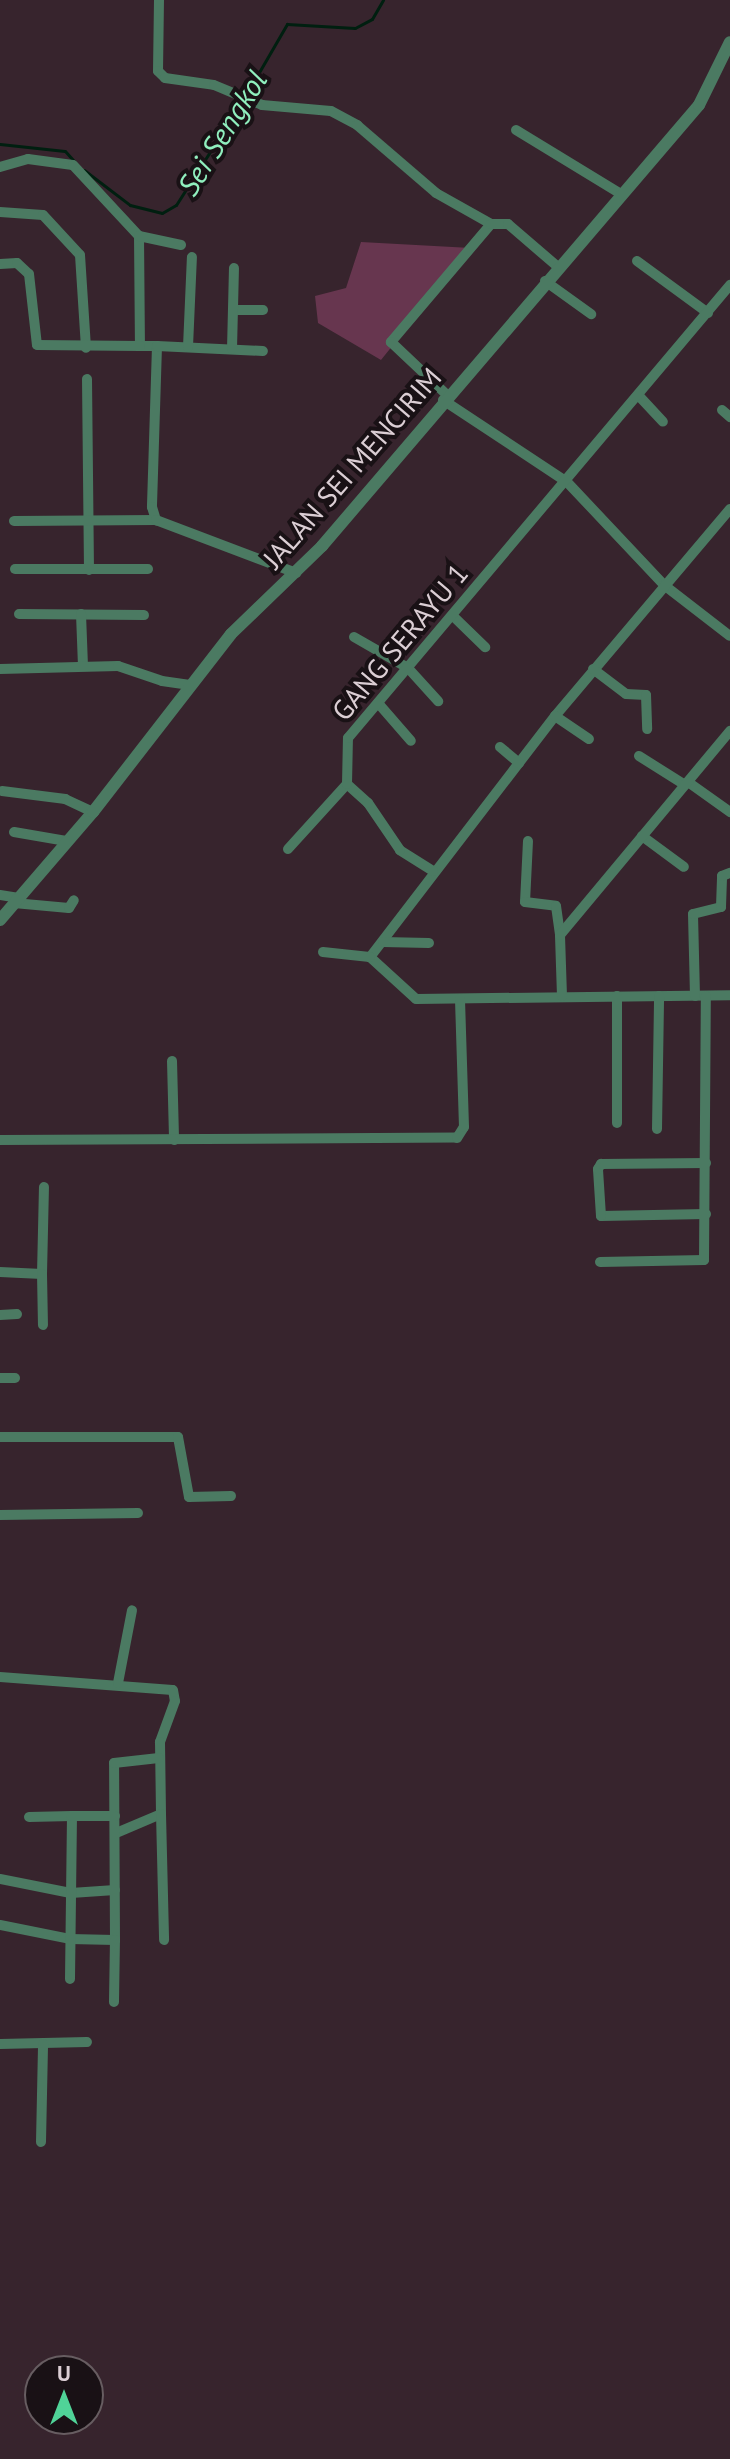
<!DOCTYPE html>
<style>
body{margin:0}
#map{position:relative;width:730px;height:2459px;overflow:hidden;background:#37242d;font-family:"PT Sans",sans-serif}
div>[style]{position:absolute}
.green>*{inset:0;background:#67364f}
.stream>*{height:3px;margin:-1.5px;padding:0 1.5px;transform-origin:1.5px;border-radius:1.5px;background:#001f10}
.minor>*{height:10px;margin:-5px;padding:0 5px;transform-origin:5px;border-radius:5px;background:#4b7a62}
.tertiary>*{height:12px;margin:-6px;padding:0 6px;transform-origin:6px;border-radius:6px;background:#4b7a62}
span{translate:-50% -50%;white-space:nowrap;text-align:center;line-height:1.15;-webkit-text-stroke:8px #191115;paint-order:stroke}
.street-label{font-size:28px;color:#dbced4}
.water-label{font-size:30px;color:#90efbe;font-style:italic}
.north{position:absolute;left:24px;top:2355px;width:80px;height:80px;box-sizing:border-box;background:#191115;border:2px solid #675d61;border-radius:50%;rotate:0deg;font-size:22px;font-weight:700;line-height:32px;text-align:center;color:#dbced4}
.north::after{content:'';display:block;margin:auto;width:28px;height:36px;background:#50d398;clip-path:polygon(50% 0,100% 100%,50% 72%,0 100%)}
</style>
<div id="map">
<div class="green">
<div style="clip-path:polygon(361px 242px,471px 248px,381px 360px,318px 323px,315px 296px,346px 288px)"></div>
</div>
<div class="stream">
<div style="left:247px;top:93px;width:80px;rotate:-59.9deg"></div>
<div style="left:287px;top:24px;width:68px;rotate:3.4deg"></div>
<div style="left:355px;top:28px;width:19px;rotate:-28deg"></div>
<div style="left:372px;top:19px;width:22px;rotate:-60deg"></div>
<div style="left:0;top:144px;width:65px;rotate:6.1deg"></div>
<div style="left:65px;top:151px;width:15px;rotate:48deg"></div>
<div style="left:84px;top:170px;width:58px;rotate:37.3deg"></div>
<div style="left:130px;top:205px;width:33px;rotate:14deg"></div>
<div style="left:162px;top:213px;width:16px;rotate:-30deg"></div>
<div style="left:176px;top:205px;width:125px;rotate:-57.5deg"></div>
</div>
<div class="minor">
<div style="left:159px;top:0;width:71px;rotate:90.8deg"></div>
<div style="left:158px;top:71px;width:10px;rotate:45deg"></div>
<div style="left:165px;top:78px;width:49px;rotate:8.1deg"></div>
<div style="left:214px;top:85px;width:52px;rotate:22.6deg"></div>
<div style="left:262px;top:105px;width:69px;rotate:5deg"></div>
<div style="left:331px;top:111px;width:30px;rotate:28deg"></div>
<div style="left:357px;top:125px;width:104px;rotate:40.7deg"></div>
<div style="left:436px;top:193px;width:63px;rotate:29.4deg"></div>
<div style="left:491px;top:224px;width:155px;rotate:130.3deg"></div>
<div style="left:391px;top:342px;width:77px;rotate:43.4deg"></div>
<div style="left:516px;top:130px;width:123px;rotate:31.4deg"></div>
<div style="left:0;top:167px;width:29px;rotate:-16deg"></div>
<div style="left:28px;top:159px;width:45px;rotate:7.6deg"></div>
<div style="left:73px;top:165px;width:97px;rotate:47.1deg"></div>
<div style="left:139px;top:236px;width:110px;rotate:89.5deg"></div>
<div style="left:140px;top:346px;width:17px"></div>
<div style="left:157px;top:346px;width:161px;rotate:91.8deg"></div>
<div style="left:152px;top:507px;width:14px;rotate:73deg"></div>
<div style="left:0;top:212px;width:43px;rotate:4deg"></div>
<div style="left:43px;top:215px;width:54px;rotate:47.2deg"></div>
<div style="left:80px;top:255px;width:93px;rotate:86.3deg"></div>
<div style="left:491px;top:224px;width:17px"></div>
<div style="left:508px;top:224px;width:66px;rotate:40.7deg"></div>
<div style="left:139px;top:236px;width:43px;rotate:12.1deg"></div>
<div style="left:637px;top:261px;width:88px;rotate:36.2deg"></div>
<div style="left:0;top:264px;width:17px;rotate:-3deg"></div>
<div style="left:17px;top:263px;width:16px;rotate:43deg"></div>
<div style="left:29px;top:274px;width:71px;rotate:83.6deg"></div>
<div style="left:37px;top:345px;width:103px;rotate:0.6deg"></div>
<div style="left:545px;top:281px;width:57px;rotate:35.7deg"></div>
<div style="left:233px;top:310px;width:30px"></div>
<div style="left:157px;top:346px;width:106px;rotate:2.7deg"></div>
<div style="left:188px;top:347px;width:90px;rotate:-87.5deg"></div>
<div style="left:232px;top:349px;width:81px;rotate:-88.6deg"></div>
<div style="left:87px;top:379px;width:191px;rotate:89.4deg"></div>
<div style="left:639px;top:396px;width:35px;rotate:47deg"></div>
<div style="left:443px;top:400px;width:149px;rotate:33.5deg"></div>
<div style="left:567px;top:482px;width:141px;rotate:46.7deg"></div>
<div style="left:664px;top:585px;width:83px;rotate:37.7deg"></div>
<div style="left:722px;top:410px;width:11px;rotate:41deg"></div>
<div style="left:730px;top:509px;width:271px;rotate:130.2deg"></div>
<div style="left:555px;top:716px;width:304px;rotate:127.5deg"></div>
<div style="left:370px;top:957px;width:62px;rotate:42.4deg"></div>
<div style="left:416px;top:999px;width:314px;rotate:-0.7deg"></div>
<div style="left:14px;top:521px;width:142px;rotate:-0.4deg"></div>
<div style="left:156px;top:520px;width:150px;rotate:20.7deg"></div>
<div style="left:15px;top:569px;width:133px"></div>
<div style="left:19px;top:614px;width:125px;rotate:0.5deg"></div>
<div style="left:81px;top:614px;width:51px;rotate:87.8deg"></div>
<div style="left:453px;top:616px;width:45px;rotate:44.1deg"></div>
<div style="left:354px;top:637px;width:62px;rotate:29.9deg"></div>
<div style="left:408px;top:668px;width:45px;rotate:47.7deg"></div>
<div style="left:0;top:669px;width:118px;rotate:-1.5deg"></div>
<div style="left:118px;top:666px;width:46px;rotate:18.8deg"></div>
<div style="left:162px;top:681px;width:30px;rotate:8deg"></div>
<div style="left:593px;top:669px;width:41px;rotate:37.1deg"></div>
<div style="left:626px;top:694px;width:20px;rotate:3deg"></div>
<div style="left:646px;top:695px;width:34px;rotate:88deg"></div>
<div style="left:378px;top:703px;width:50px;rotate:49deg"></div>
<div style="left:555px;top:716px;width:41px;rotate:34.1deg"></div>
<div style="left:500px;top:747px;width:25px;rotate:40deg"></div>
<div style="left:639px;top:756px;width:54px;rotate:32.2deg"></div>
<div style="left:688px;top:782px;width:52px;rotate:35.5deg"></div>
<div style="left:2px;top:791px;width:64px;rotate:7.2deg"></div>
<div style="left:65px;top:799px;width:31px;rotate:25deg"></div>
<div style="left:14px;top:832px;width:53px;rotate:9.8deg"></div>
<div style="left:642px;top:836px;width:52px;rotate:36.4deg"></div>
<div style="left:528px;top:841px;width:61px;rotate:92.8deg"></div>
<div style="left:525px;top:902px;width:31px;rotate:7deg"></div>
<div style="left:556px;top:906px;width:29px;rotate:82deg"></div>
<div style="left:288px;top:849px;width:88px;rotate:-47.8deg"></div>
<div style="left:433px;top:871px;width:39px;rotate:-148deg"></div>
<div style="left:400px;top:850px;width:57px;rotate:-124.2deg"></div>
<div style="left:368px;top:803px;width:28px;rotate:-138deg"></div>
<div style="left:347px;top:784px;width:46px;rotate:-88.8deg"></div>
<div style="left:348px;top:738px;width:593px;rotate:-49.86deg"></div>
<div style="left:0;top:895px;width:19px;rotate:9deg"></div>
<div style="left:14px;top:903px;width:55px;rotate:5.2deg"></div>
<div style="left:69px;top:908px;width:9px;rotate:-58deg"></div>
<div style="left:383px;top:942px;width:46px;rotate:1.2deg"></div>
<div style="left:323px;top:952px;width:47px;rotate:6.1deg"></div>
<div style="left:562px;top:996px;width:61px;rotate:-91.9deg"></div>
<div style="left:560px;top:935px;width:266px;rotate:-50.2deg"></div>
<div style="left:695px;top:996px;width:82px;rotate:-91.4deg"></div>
<div style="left:693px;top:914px;width:29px;rotate:-14deg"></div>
<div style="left:721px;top:907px;width:31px;rotate:-88deg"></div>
<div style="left:722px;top:876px;width:9px;rotate:-21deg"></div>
<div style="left:172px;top:1061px;width:79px;rotate:88.5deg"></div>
<div style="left:617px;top:1123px;width:127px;rotate:-90deg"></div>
<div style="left:657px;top:1129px;width:133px;rotate:-89.1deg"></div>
<div style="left:0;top:1140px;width:457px;rotate:-0.3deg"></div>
<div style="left:457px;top:1138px;width:13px;rotate:-58deg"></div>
<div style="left:464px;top:1127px;width:128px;rotate:-91.8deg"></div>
<div style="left:706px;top:1214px;width:105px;rotate:178.9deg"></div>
<div style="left:601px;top:1216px;width:47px;rotate:-93.7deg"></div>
<div style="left:598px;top:1169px;width:6px;rotate:-59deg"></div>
<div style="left:601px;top:1164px;width:105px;rotate:-0.5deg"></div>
<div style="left:600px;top:1262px;width:104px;rotate:-1.1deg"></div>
<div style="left:704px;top:1260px;width:264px;rotate:-89.6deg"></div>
<div style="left:0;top:1272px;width:42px;rotate:2.7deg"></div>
<div style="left:42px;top:1274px;width:87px;rotate:-88.7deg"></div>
<div style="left:42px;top:1274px;width:51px;rotate:88.9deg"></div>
<div style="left:0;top:1315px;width:17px;rotate:-3deg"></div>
<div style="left:0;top:1378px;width:15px"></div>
<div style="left:0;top:1437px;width:178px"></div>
<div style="left:178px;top:1437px;width:61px;rotate:79.6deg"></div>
<div style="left:189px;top:1497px;width:42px;rotate:-1.4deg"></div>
<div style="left:0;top:1515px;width:138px;rotate:-0.8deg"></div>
<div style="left:0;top:1677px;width:173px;rotate:4.3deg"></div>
<div style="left:173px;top:1690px;width:11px;rotate:80deg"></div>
<div style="left:175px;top:1701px;width:44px;rotate:110.1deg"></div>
<div style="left:160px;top:1742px;width:72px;rotate:89.2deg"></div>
<div style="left:161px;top:1814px;width:49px;rotate:157.1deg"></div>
<div style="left:118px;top:1683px;width:74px;rotate:-79.1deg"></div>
<div style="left:161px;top:1814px;width:126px;rotate:88.6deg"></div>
<div style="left:29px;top:1817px;width:43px;rotate:-1.3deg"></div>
<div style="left:0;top:1879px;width:72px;rotate:11.2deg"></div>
<div style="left:71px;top:1893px;width:44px;rotate:-3.9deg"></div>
<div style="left:0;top:1925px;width:71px;rotate:11.3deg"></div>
<div style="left:70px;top:1939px;width:45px;rotate:1.3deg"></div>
<div style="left:115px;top:1940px;width:177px;rotate:-90.3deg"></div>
<div style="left:114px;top:1763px;width:45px;rotate:-6.3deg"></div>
<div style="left:70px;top:1979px;width:163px;rotate:-89.3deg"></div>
<div style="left:72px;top:1816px;width:43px"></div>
<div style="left:114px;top:2002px;width:62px;rotate:-89.1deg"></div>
<div style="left:0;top:2044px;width:87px;rotate:-1.3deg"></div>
<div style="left:41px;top:2142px;width:98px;rotate:-88.8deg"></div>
</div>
<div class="tertiary">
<div style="left:0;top:920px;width:143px;rotate:-49.3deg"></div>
<div style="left:93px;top:812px;width:225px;rotate:-52.2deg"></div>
<div style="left:231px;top:634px;width:127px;rotate:-44deg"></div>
<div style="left:322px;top:546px;width:580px;rotate:-49.47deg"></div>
<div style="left:699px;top:105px;width:70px;rotate:-63.8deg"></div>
</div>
<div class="street-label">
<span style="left:352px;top:468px;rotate:-49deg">JALAN SEI MENCIRIM</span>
<span style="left:400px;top:642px;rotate:-50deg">GANG SERAYU 1</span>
</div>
<div class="water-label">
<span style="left:222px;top:133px;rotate:-58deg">Sei Sengkol</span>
</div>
<div class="north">U</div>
</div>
